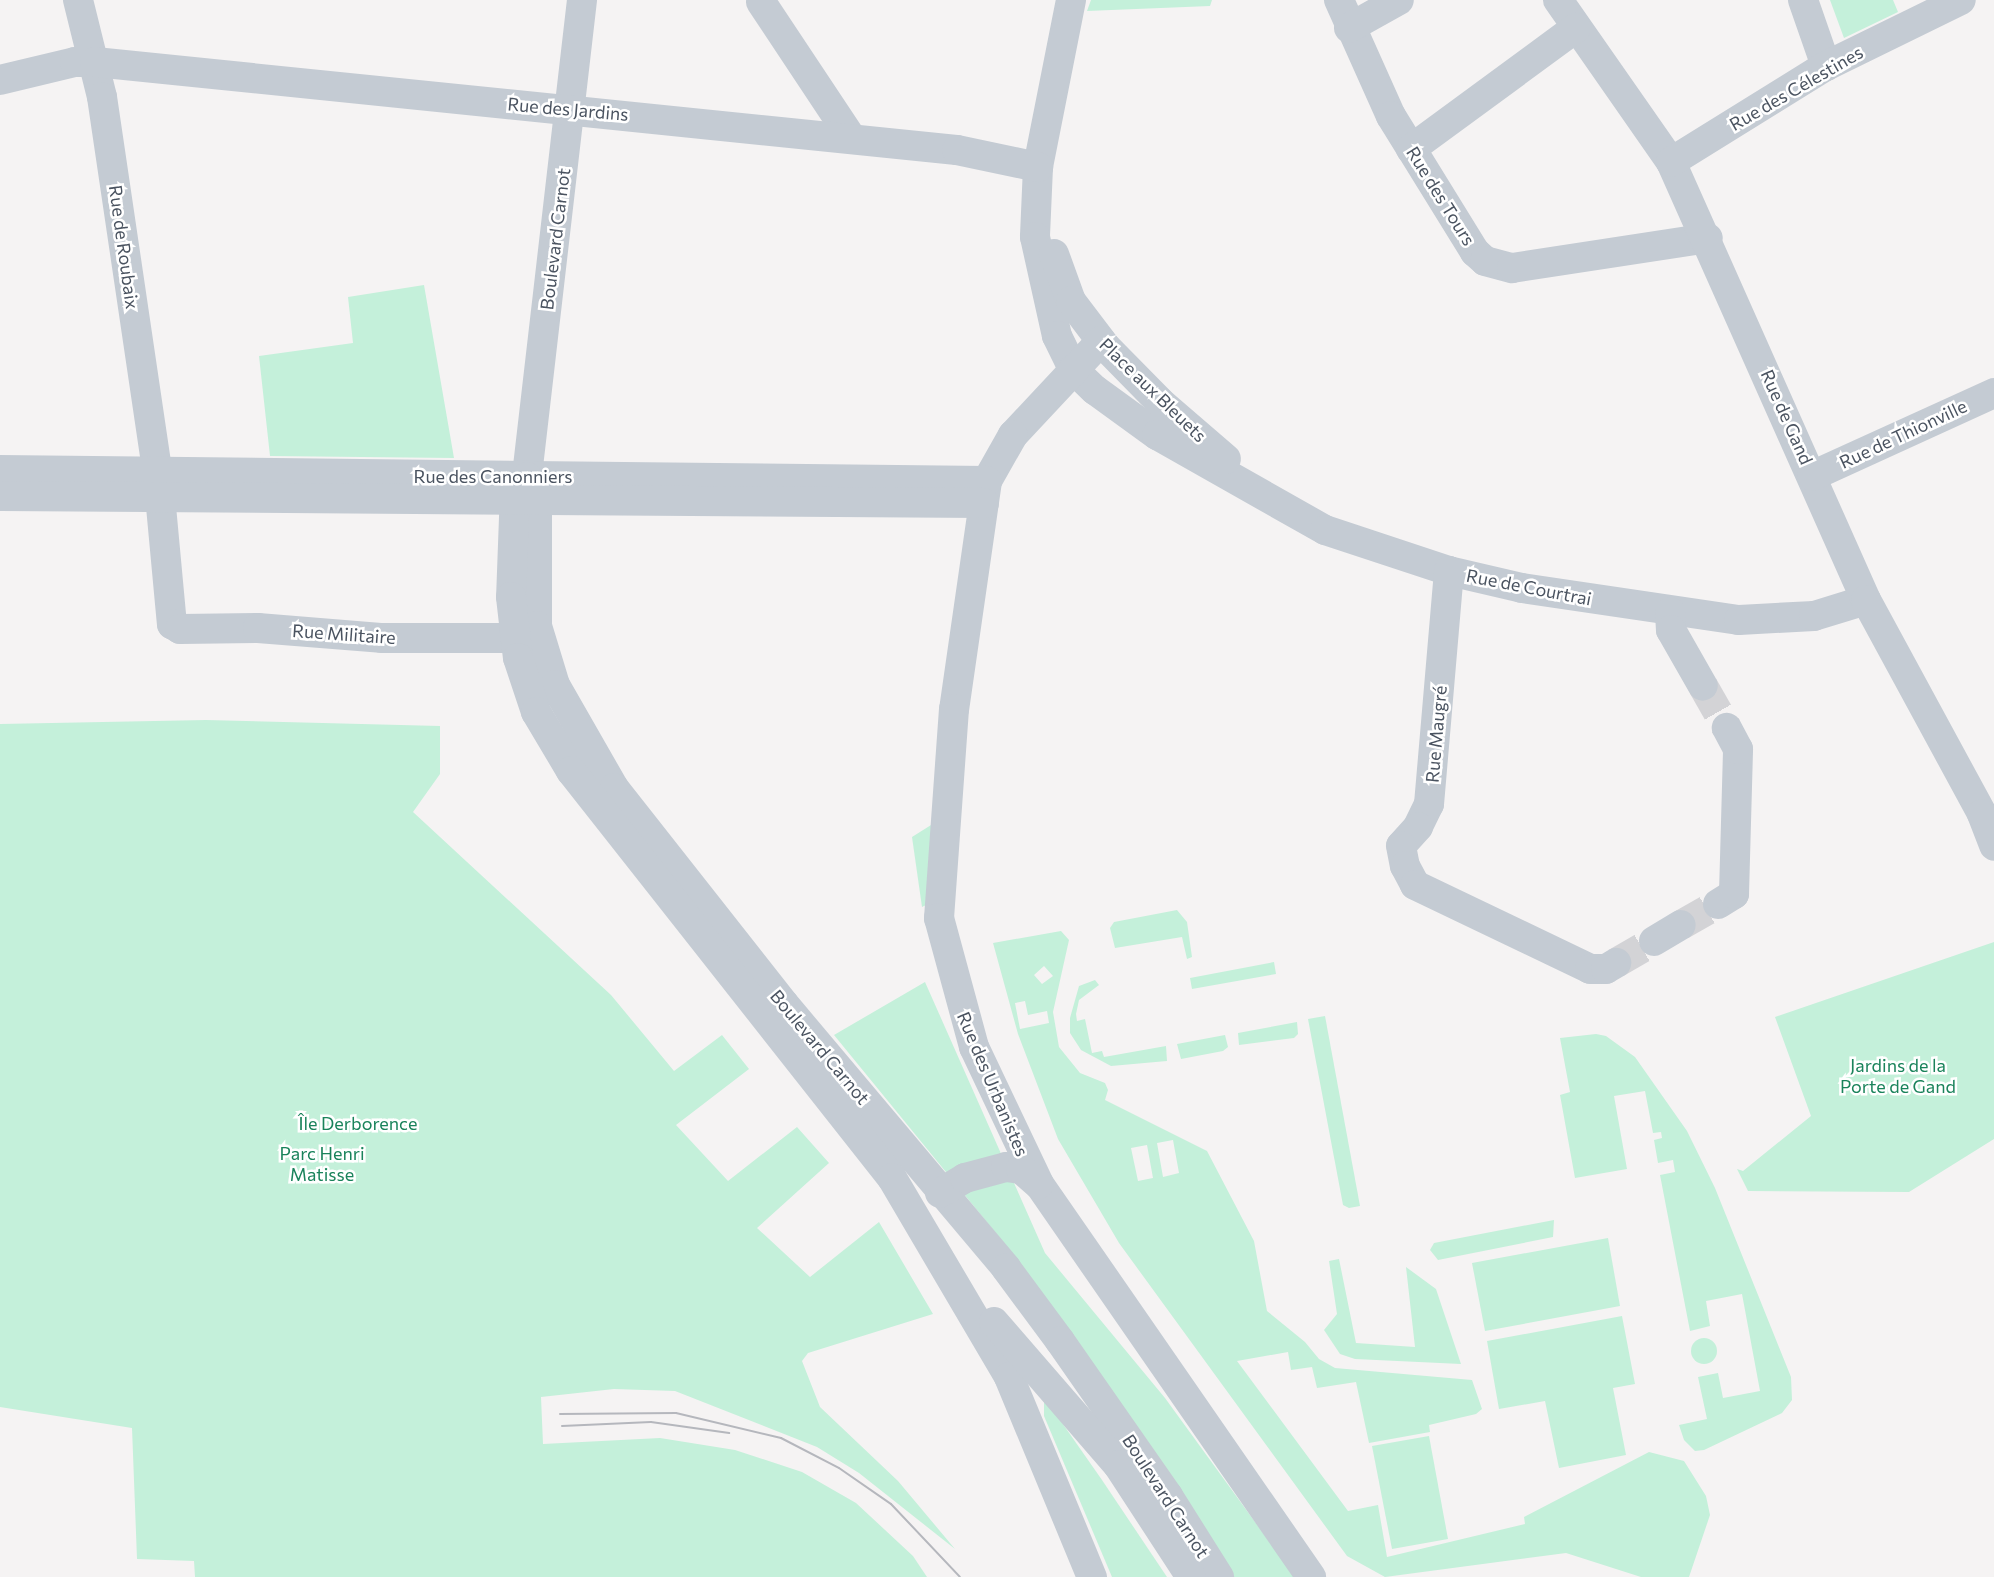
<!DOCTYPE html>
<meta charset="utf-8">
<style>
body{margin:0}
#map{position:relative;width:1994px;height:1577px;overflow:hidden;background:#f5f3f3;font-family:Commissioner,sans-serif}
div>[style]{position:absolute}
.green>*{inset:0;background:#c4f0da}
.round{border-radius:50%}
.minor-tunnel>*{height:30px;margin-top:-15px;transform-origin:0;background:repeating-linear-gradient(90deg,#d3d3d6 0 30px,transparent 0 45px)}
.minor>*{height:30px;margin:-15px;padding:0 15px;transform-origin:15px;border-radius:15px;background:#c4cbd3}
.tram>*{height:2px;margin:-1px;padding:0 1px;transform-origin:1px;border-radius:1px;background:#b5b7bd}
span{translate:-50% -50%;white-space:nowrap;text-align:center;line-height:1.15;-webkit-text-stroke:5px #fff;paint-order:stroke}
.street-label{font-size:18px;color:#4a5360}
.park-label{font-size:18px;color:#1a835b}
</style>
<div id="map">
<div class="green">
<div style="clip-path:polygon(1091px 0,1212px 0,1210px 6px,1087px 11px)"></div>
<div style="clip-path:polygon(1830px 0,1893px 0,1898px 12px,1844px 38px)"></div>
<div style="clip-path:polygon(424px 285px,454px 458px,270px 456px,259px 356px,353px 343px,348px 297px)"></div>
<div style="clip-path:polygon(206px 720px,440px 726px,440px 774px,413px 812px,611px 995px,674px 1071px,722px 1035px,749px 1069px,676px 1125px,728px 1181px,797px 1127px,829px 1163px,757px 1228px,810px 1277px,879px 1222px,933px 1314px,808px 1353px,802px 1361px,820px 1407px,898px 1481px,955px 1549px,859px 1473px,817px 1447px,675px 1391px,614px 1389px,541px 1397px,543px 1444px,660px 1438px,735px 1450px,802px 1472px,856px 1503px,913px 1556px,927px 1577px,195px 1577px,194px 1561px,137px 1559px,132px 1428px,0 1407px,0 724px)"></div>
<div style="clip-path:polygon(939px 820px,928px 904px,922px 907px,912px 837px)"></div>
<div style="clip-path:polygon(1177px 910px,1187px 922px,1192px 957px,1187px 959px,1182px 937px,1115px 948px,1110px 928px,1114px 922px)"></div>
<div style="clip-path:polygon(evenodd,1061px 931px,1069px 940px,1053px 1012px,1059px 1047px,1080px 1073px,1105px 1083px,1108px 1090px,1105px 1100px,1207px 1151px,1254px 1241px,1267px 1311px,1305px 1342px,1319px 1359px,1335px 1368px,1472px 1380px,1482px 1409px,1476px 1414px,1429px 1425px,1430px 1432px,1369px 1443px,1356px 1382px,1317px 1388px,1312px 1367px,1291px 1370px,1288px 1352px,1237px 1361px,1348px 1511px,1378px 1505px,1387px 1557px,1525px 1524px,1524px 1517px,1649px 1452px,1684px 1461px,1706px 1496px,1710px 1515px,1689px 1577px,1641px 1577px,1566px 1553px,1385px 1577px,1347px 1556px,1119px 1243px,1058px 1139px,1018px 1034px,993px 943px,1061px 931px,1044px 966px,1053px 976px,1042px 984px,1034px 975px,1044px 966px,1061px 931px,1025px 1001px,1028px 1015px,1047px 1011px,1049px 1023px,1020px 1029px,1015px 1003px,1025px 1001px,1061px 931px,1173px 1140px,1179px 1173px,1163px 1177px,1157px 1143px,1173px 1140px,1061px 931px,1147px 1145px,1153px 1178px,1138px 1181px,1131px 1148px,1147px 1145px)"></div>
<div style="clip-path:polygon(1994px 942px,1994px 1139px,1909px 1192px,1748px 1191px,1737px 1169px,1743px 1171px,1811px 1116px,1775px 1017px)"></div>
<div style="clip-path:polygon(1274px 962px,1276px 974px,1192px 989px,1190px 978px)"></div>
<div style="clip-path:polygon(1095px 980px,1099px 985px,1079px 1000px,1076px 1014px,1077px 1021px,1085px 1019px,1092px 1053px,1102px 1051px,1104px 1057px,1166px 1046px,1167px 1061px,1111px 1066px,1081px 1050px,1070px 1033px,1070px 1018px,1079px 986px)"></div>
<div style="clip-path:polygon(925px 982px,1045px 1253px,1165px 1398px,1295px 1577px,1231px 1577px,1008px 1248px,834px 1035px)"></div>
<div style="clip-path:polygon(1325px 1016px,1360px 1206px,1349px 1208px,1343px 1205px,1308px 1019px)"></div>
<div style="clip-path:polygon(1297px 1022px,1298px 1034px,1294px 1038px,1239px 1045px,1238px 1033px)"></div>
<div style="clip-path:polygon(1596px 1034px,1606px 1036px,1635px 1057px,1687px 1131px,1715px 1188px,1791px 1377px,1792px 1400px,1782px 1413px,1704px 1450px,1695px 1451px,1684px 1440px,1679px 1425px,1707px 1419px,1698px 1377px,1718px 1373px,1723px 1398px,1760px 1391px,1742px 1294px,1706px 1301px,1710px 1326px,1690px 1331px,1660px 1175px,1675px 1172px,1673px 1160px,1658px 1163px,1654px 1140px,1662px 1138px,1661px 1132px,1653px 1133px,1645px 1091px,1614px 1096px,1627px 1169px,1575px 1178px,1560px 1095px,1570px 1092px,1560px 1038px)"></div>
<div style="clip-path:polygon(1225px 1035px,1228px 1047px,1223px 1051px,1181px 1059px,1177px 1044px)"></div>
<div style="clip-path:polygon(1554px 1220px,1553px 1237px,1438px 1260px,1430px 1250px,1434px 1243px)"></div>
<div style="clip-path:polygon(1608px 1238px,1620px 1306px,1485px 1331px,1472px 1263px)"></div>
<div style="clip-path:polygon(1339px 1259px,1356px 1343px,1415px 1347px,1406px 1267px,1436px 1289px,1461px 1364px,1355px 1359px,1340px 1354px,1324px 1330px,1337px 1314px,1329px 1261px)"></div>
<div style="clip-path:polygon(1622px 1316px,1635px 1384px,1613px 1388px,1626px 1455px,1559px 1468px,1545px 1401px,1499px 1409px,1487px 1341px)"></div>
<div class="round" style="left:1691px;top:1338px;width:26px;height:26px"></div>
<div style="clip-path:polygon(1044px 1397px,1102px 1480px,1167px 1577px,1112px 1577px,1044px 1416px)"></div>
<div style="clip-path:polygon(1429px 1436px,1448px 1539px,1392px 1549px,1372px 1446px)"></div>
</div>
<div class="minor-tunnel">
<div style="left:1703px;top:686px;width:48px;rotate:60.3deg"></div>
<div style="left:1681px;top:925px;width:43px;rotate:-29.6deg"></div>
<div style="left:1616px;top:963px;width:44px;rotate:-30.1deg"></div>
</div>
<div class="minor">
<div style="left:78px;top:0;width:100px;rotate:76.1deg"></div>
<div style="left:102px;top:97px;width:381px;rotate:81.6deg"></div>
<div style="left:158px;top:474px;width:151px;rotate:84.7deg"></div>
<div style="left:172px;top:624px;width:9px;rotate:32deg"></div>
<div style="left:180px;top:629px;width:78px;rotate:-0.7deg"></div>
<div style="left:258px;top:628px;width:123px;rotate:4.6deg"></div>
<div style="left:381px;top:638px;width:134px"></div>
<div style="left:582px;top:0;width:480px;rotate:96.6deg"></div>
<div style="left:527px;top:477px;width:25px;rotate:67deg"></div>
<div style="left:537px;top:500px;width:126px;rotate:90deg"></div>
<div style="left:537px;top:626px;width:62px;rotate:73deg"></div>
<div style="left:555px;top:685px;width:119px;rotate:60.2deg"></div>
<div style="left:614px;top:788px;width:275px;rotate:51.8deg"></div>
<div style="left:784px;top:1004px;width:345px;rotate:49.9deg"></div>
<div style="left:1006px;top:1268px;width:91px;rotate:53.5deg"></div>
<div style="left:1060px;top:1341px;width:189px;rotate:55.1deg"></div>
<div style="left:1168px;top:1496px;width:96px;rotate:57.8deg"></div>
<div style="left:1071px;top:0;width:170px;rotate:101.2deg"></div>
<div style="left:1038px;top:167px;width:70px;rotate:92.5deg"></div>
<div style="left:1035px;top:237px;width:101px;rotate:77.5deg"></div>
<div style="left:1057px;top:336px;width:37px;rotate:64deg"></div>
<div style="left:1073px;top:369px;width:30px;rotate:44deg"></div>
<div style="left:1095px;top:390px;width:77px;rotate:36deg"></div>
<div style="left:1157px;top:435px;width:193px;rotate:29.5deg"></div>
<div style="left:1325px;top:530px;width:131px;rotate:18.3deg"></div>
<div style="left:1449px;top:571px;width:75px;rotate:13.1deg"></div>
<div style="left:1522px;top:588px;width:219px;rotate:8.4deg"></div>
<div style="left:1739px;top:620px;width:75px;rotate:-3.1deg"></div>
<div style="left:1814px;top:616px;width:54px;rotate:-17.1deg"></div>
<div style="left:1339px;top:0;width:127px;rotate:65.9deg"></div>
<div style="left:1391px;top:116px;width:160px;rotate:58.3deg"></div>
<div style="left:1475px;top:252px;width:13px;rotate:42deg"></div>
<div style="left:1485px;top:261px;width:28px;rotate:15deg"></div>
<div style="left:1512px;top:268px;width:198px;rotate:-8.7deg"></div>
<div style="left:1558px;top:0;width:198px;rotate:55.1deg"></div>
<div style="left:1671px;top:162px;width:479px;rotate:66deg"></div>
<div style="left:1866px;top:600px;width:243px;rotate:61.5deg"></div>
<div style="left:1982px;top:814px;width:34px;rotate:69deg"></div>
<div style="left:1803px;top:0;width:70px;rotate:70.8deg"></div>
<div style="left:761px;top:2px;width:164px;rotate:56.4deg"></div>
<div style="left:1349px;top:28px;width:57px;rotate:-29.2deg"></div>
<div style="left:0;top:80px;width:77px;rotate:-13.5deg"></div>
<div style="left:75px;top:62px;width:20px"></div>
<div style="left:95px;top:62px;width:866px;rotate:5.83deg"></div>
<div style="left:957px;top:150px;width:83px;rotate:11.9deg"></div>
<div style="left:1411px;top:149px;width:205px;rotate:-36.3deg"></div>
<div style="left:1671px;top:162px;width:182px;rotate:-31.8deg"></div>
<div style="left:1826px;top:66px;width:150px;rotate:-26.1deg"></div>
<div style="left:1054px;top:254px;width:50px;rotate:70.1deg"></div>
<div style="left:1071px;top:301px;width:56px;rotate:52.9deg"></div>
<div style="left:1105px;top:346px;width:78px;rotate:45.5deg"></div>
<div style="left:1160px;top:402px;width:87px;rotate:40.8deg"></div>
<div style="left:1101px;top:341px;width:129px;rotate:133.1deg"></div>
<div style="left:1013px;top:435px;width:53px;rotate:119.5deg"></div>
<div style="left:987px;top:481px;width:230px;rotate:98.2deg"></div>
<div style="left:954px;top:709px;width:210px;rotate:94.1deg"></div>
<div style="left:939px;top:918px;width:134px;rotate:74.8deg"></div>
<div style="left:974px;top:1047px;width:152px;rotate:64.6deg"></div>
<div style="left:1039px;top:1184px;width:478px;rotate:55.3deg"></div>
<div style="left:0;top:470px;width:987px;rotate:0.64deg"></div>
<div style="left:1812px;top:476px;width:200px;rotate:-24.5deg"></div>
<div style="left:527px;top:477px;width:18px;rotate:133deg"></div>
<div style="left:515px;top:490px;width:107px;rotate:92.1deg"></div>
<div style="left:511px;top:597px;width:61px;rotate:83.5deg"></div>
<div style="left:518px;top:658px;width:57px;rotate:71.6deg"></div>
<div style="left:536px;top:712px;width:69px;rotate:59.3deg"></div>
<div style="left:571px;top:771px;width:518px;rotate:51.74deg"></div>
<div style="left:892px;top:1178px;width:231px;rotate:59.5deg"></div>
<div style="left:1009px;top:1377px;width:217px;rotate:67.5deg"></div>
<div style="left:0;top:496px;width:984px;rotate:0.41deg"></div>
<div style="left:1449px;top:571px;width:234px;rotate:94.9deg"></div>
<div style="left:1429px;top:804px;width:25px;rotate:116deg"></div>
<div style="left:1418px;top:827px;width:25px;rotate:132deg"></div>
<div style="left:1401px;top:846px;width:20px;rotate:79deg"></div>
<div style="left:1405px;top:866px;width:21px;rotate:62deg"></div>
<div style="left:1415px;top:885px;width:194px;rotate:25.6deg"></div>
<div style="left:1590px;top:969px;width:16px"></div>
<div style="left:1606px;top:969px;width:12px;rotate:-31deg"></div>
<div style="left:1670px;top:612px;width:18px;rotate:87deg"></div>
<div style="left:1671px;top:630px;width:64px;rotate:60.3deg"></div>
<div style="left:1718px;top:904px;width:19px;rotate:-32deg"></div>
<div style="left:1734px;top:894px;width:145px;rotate:-88.4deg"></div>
<div style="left:1738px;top:749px;width:24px;rotate:-118deg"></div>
<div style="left:1654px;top:941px;width:31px;rotate:-31deg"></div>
<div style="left:940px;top:1193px;width:29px;rotate:-31deg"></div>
<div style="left:965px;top:1178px;width:42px;rotate:-15deg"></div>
<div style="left:1006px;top:1167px;width:15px;rotate:8deg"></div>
<div style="left:1021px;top:1169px;width:23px;rotate:41deg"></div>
<div style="left:994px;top:1322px;width:189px;rotate:49.1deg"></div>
<div style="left:1118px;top:1465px;width:134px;rotate:56.9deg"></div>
</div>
<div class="tram">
<div style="left:560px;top:1414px;width:116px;rotate:-0.5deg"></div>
<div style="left:676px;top:1413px;width:108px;rotate:13.4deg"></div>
<div style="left:781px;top:1438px;width:65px;rotate:27.3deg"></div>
<div style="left:839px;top:1468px;width:63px;rotate:34.7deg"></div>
<div style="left:891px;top:1504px;width:100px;rotate:46.6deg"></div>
<div style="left:562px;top:1426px;width:89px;rotate:-2.6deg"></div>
<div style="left:651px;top:1422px;width:79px;rotate:8deg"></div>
</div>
<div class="street-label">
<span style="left:1796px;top:88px;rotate:-30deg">Rue des Célestines</span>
<span style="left:568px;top:109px;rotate:5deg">Rue des Jardins</span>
<span style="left:1441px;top:196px;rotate:58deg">Rue des Tours</span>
<span style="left:555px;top:239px;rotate:-83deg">Boulevard Carnot</span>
<span style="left:124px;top:247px;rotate:82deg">Rue de Roubaix</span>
<span style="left:1153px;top:390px;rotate:44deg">Place aux Bleuets</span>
<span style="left:1787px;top:417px;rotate:66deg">Rue de Gand</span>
<span style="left:1903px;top:434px;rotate:-25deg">Rue de Thionville</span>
<span style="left:493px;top:476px">Rue des Canonniers</span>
<span style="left:1529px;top:587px;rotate:11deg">Rue de Courtrai</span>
<span style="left:344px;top:634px;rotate:4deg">Rue Militaire</span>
<span style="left:1436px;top:734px;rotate:-85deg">Rue Maugré</span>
<span style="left:820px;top:1047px;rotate:50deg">Boulevard Carnot</span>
<span style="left:993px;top:1084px;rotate:67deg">Rue des Urbanistes</span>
<span style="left:1166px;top:1496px;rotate:57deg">Boulevard Carnot</span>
</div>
<div class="park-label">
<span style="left:1898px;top:1076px">Jardins de la<br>Porte de Gand</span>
<span style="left:358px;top:1123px">Île Derborence</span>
<span style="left:322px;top:1164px">Parc Henri<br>Matisse</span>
</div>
</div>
